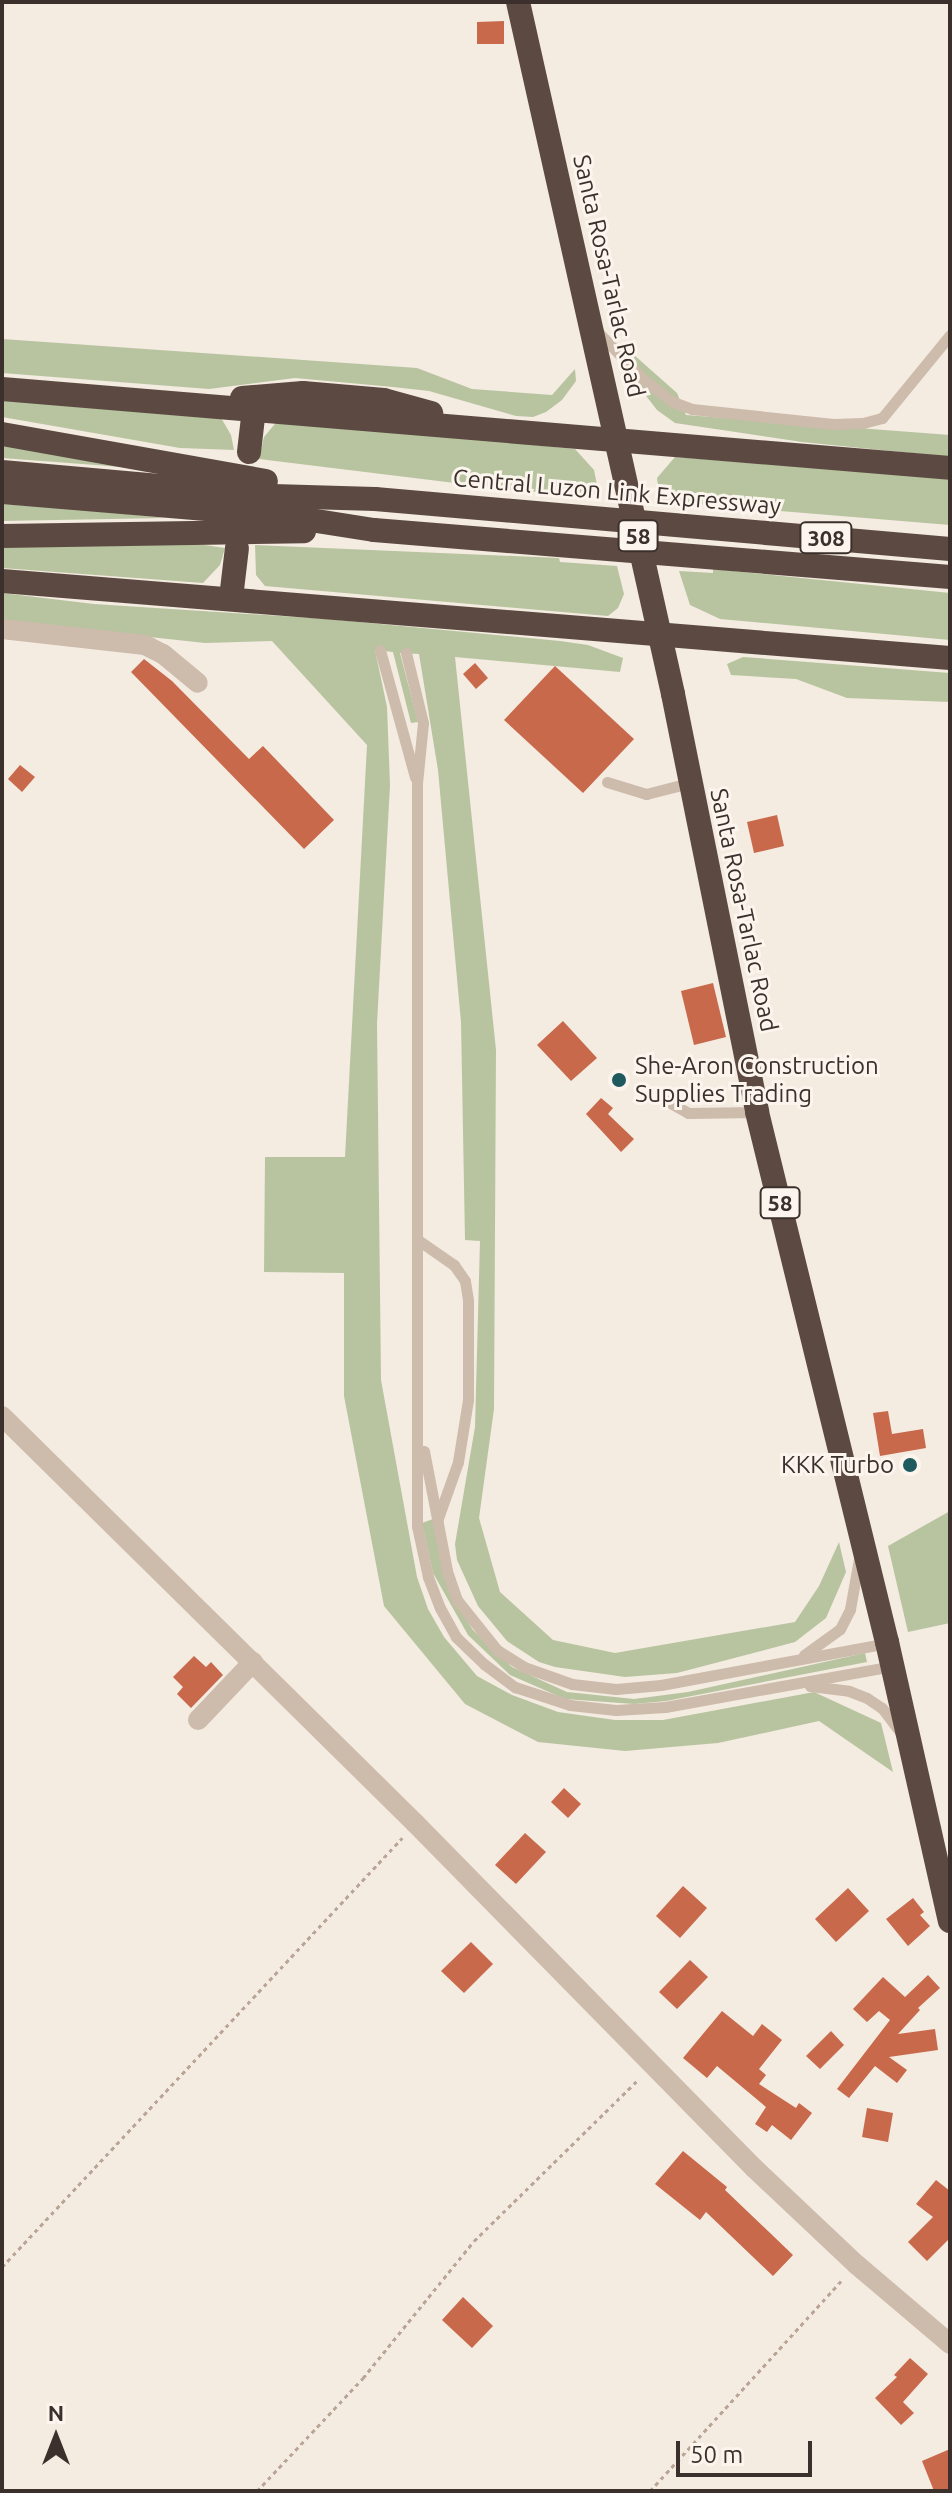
<!DOCTYPE html>
<style>
body{margin:0}
#map{position:relative;width:952px;height:2493px;overflow:hidden;background:#f4ebe1;font-family:Ubuntu,sans-serif}
div>[style]{position:absolute}
.green>*{inset:0;background:#b8c4a0}
.building>*{inset:0;background:#c8694b}
.path>*{height:3px;margin-top:-1.5px;transform-origin:0;background:repeating-linear-gradient(90deg,#b9a596 0 4px,transparent 0 8px)}
.lane>*{height:11px;margin:-5.5px;padding:0 5.5px;transform-origin:5.5px;border-radius:5.5px;background:#cdbbac}
.street>*{height:20px;margin:-10px;padding:0 10px;transform-origin:10px;border-radius:10px;background:#cdbbac}
.highway>*{height:24px;margin:-12px;padding:0 12px;transform-origin:12px;border-radius:12px;background:#5c4a42}
.dots>*{width:22px;height:22px;translate:-50% -50%;box-sizing:border-box;border:4px solid #fbf5ee;border-radius:50%}
span{translate:-50% -50%;white-space:nowrap;text-align:center;line-height:1.15;-webkit-text-stroke:6px #fbf5ee;paint-order:stroke}
.shield-label span{padding:2px 6px;background:#fbf5ee;border:2px solid;border-radius:6px;-webkit-text-stroke-width:0}
.shield-label{font-size:22px;color:#3b302b;font-weight:700}
.street-label{font-size:24px;color:#3b302b}
.poi-label{font-size:24px;color:#3b302b}
.left{translate:0 -50%;text-align:left}
.right{translate:-100% -50%;text-align:right}
.frame{position:absolute;inset:0;border:4px solid #3b302b;pointer-events:none}
.north{position:absolute;left:16px;top:2397px;width:80px;height:80px;-webkit-text-stroke:6px #fbf5ee;paint-order:stroke;rotate:0deg;font-size:22px;font-weight:700;line-height:32px;text-align:center;color:#3b302b}
.north::after{content:'';display:block;margin:auto;width:28px;height:36px;background:#3b302b;clip-path:polygon(50% 0,100% 100%,50% 72%,0 100%)}
.scale{position:absolute;left:676px;top:2441px;width:136px;height:36px;box-sizing:border-box;border:4px solid #3b302b;border-top:0;padding-left:10px;font-size:24px;line-height:28px;white-space:nowrap;color:#3b302b;-webkit-text-stroke:6px #fbf5ee;paint-order:stroke}
</style>
<div id="map">
<div class="green">
<div style="clip-path:polygon(2px 339px,417px 368px,472px 389px,552px 395px,575px 369px,576px 381px,562px 400px,546px 412px,533px 417px,516px 416px,429px 391px,393px 387px,295px 378px,209px 389px,2px 373px)"></div>
<div style="clip-path:polygon(634px 355px,677px 393px,686px 415px,950px 435px,950px 457px,802px 442px,675px 423px,657px 410px,633px 379px)"></div>
<div style="clip-path:polygon(2px 399px,220px 416px,231px 435px,234px 450px,180px 448px,2px 417px)"></div>
<div style="clip-path:polygon(279px 419px,575px 449px,594px 470px,599px 495px,520px 491px,259px 459px,264px 437px)"></div>
<div style="clip-path:polygon(2px 441px,162px 470px,2px 458px)"></div>
<div style="clip-path:polygon(675px 457px,950px 478px,950px 525px,660px 501px,657px 478px)"></div>
<div style="clip-path:polygon(2px 504px,79px 509px,165px 518px,2px 521px)"></div>
<div style="clip-path:polygon(191px 543px,225px 548px,220px 565px,203px 583px,2px 568px,2px 545px)"></div>
<div style="clip-path:polygon(255px 545px,559px 558px,560px 562px,617px 566px,624px 594px,618px 608px,608px 616px,265px 586px,256px 575px)"></div>
<div style="clip-path:polygon(713px 569px,950px 593px,950px 640px,720px 619px,690px 605px,679px 571px,713px 573px)"></div>
<div style="clip-path:polygon(2px 593px,94px 604px,327px 619px,560px 641px,588px 645px,623px 658px,620px 672px,455px 657px,496px 1050px,494px 1409px,479px 1518px,500px 1592px,553px 1640px,615px 1653px,795px 1622px,819px 1586px,839px 1542px,846px 1572px,826px 1618px,795px 1642px,677px 1673px,625px 1677px,555px 1667px,539px 1662px,507px 1641px,478px 1606px,457px 1560px,455px 1544px,475px 1427px,480px 1241px,465px 1240px,461px 1022px,438px 770px,419px 654px,400px 653px,418px 722px,411px 723px,393px 652px,375px 650px,387px 707px,390px 785px,377px 1024px,381px 1380px,417px 1577px,428px 1609px,444px 1637px,477px 1676px,512px 1695px,558px 1712px,615px 1720px,663px 1720px,814px 1692px,881px 1723px,893px 1772px,819px 1721px,718px 1743px,625px 1751px,538px 1742px,465px 1704px,384px 1606px,344px 1396px,344px 1273px,264px 1272px,265px 1157px,345px 1157px,367px 745px,272px 641px,205px 643px,2px 621px)"></div>
<div style="clip-path:polygon(743px 657px,950px 673px,950px 702px,847px 698px,796px 679px,731px 675px,727px 664px)"></div>
<div style="clip-path:polygon(950px 1511px,950px 1623px,908px 1632px,888px 1546px)"></div>
<div style="clip-path:polygon(433px 1519px,455px 1601px,473px 1630px,512px 1667px,567px 1692px,634px 1699px,688px 1692px,865px 1653px,867px 1662px,666px 1701px,634px 1704px,565px 1699px,510px 1675px,468px 1635px,433px 1573px,422px 1523px)"></div>
</div>
<div class="building">
<div style="clip-path:polygon(504px 21px,504px 44px,477px 44px,477px 22px)"></div>
<div style="clip-path:polygon(144px 659px,172px 681px,249px 759px,263px 746px,334px 820px,304px 849px,131px 672px)"></div>
<div style="clip-path:polygon(475px 663px,488px 678px,476px 689px,463px 674px)"></div>
<div style="clip-path:polygon(555px 666px,634px 739px,583px 793px,504px 720px)"></div>
<div style="clip-path:polygon(20px 765px,35px 777px,22px 792px,8px 779px)"></div>
<div style="clip-path:polygon(777px 815px,784px 846px,754px 853px,747px 822px)"></div>
<div style="clip-path:polygon(713px 983px,726px 1037px,694px 1045px,681px 991px)"></div>
<div style="clip-path:polygon(563px 1021px,597px 1058px,571px 1081px,537px 1045px)"></div>
<div style="clip-path:polygon(601px 1098px,613px 1108px,608px 1114px,634px 1139px,621px 1152px,586px 1114px)"></div>
<div style="clip-path:polygon(888px 1411px,892px 1434px,923px 1429px,926px 1448px,880px 1456px,873px 1413px)"></div>
<div style="clip-path:polygon(194px 1656px,206px 1667px,211px 1662px,223px 1675px,191px 1708px,177px 1694px,183px 1687px,173px 1677px)"></div>
<div style="clip-path:polygon(564px 1788px,581px 1804px,568px 1818px,551px 1802px)"></div>
<div style="clip-path:polygon(525px 1833px,546px 1852px,516px 1884px,495px 1865px)"></div>
<div style="clip-path:polygon(683px 1886px,707px 1908px,680px 1938px,656px 1916px)"></div>
<div style="clip-path:polygon(848px 1888px,869px 1911px,836px 1942px,815px 1919px)"></div>
<div style="clip-path:polygon(913px 1898px,924px 1912px,920px 1915px,930px 1926px,908px 1946px,886px 1919px)"></div>
<div style="clip-path:polygon(471px 1942px,493px 1964px,464px 1993px,441px 1971px)"></div>
<div style="clip-path:polygon(690px 1960px,708px 1977px,677px 2009px,659px 1992px)"></div>
<div style="clip-path:polygon(928px 1975px,940px 1988px,918px 2008px,920px 2010px,898px 2034px,935px 2029px,938px 2050px,889px 2057px,907px 2070px,897px 2083px,875px 2066px,849px 2098px,837px 2089px,890px 2020px,879px 2011px,867px 2022px,853px 2009px,883px 1977px,905px 1997px)"></div>
<div style="clip-path:polygon(722px 2011px,753px 2036px,762px 2024px,782px 2040px,759px 2069px,766px 2075px,759px 2084px,796px 2108px,799px 2103px,812px 2113px,791px 2140px,772px 2125px,767px 2132px,755px 2124px,766px 2107px,717px 2066px,707px 2078px,683px 2058px)"></div>
<div style="clip-path:polygon(831px 2031px,844px 2045px,820px 2069px,806px 2056px)"></div>
<div style="clip-path:polygon(867px 2108px,893px 2113px,888px 2142px,862px 2137px)"></div>
<div style="clip-path:polygon(683px 2151px,727px 2187px,725px 2190px,793px 2255px,773px 2276px,706px 2212px,700px 2220px,655px 2184px)"></div>
<div style="clip-path:polygon(936px 2180px,950px 2191px,950px 2238px,927px 2261px,908px 2242px,933px 2217px,916px 2204px)"></div>
<div style="clip-path:polygon(463px 2297px,493px 2326px,472px 2348px,442px 2320px)"></div>
<div style="clip-path:polygon(910px 2358px,928px 2374px,903px 2402px,914px 2413px,901px 2425px,875px 2398px,897px 2377px,894px 2375px)"></div>
<div style="clip-path:polygon(950px 2449px,950px 2491px,934px 2491px,922px 2461px)"></div>
</div>
<div class="path">
<div style="left:2px;top:2267px;width:587px;rotate:-47deg"></div>
<div style="left:257px;top:2491px;width:155px;rotate:-46.8deg"></div>
<div style="left:363px;top:2378px;width:176px;rotate:-51deg"></div>
<div style="left:474px;top:2241px;width:231px;rotate:-44.5deg"></div>
<div style="left:650px;top:2491px;width:288px;rotate:-47.7deg"></div>
</div>
<div class="lane">
<div style="left:598px;top:332px;width:64px;rotate:46.3deg"></div>
<div style="left:642px;top:378px;width:39px;rotate:38deg"></div>
<div style="left:673px;top:402px;width:20px;rotate:20deg"></div>
<div style="left:692px;top:409px;width:142px;rotate:6.1deg"></div>
<div style="left:833px;top:424px;width:30px;rotate:-2deg"></div>
<div style="left:863px;top:423px;width:20px;rotate:-15deg"></div>
<div style="left:882px;top:418px;width:107px;rotate:-50.7deg"></div>
<div style="left:380px;top:650px;width:132px;rotate:74.6deg"></div>
<div style="left:406px;top:653px;width:72px;rotate:76.3deg"></div>
<div style="left:423px;top:723px;width:60px;rotate:95.7deg"></div>
<div style="left:417px;top:783px;width:743px;rotate:90deg"></div>
<div style="left:417px;top:1526px;width:52px;rotate:77.8deg"></div>
<div style="left:428px;top:1577px;width:33px;rotate:69deg"></div>
<div style="left:440px;top:1608px;width:33px;rotate:61deg"></div>
<div style="left:456px;top:1637px;width:39px;rotate:44deg"></div>
<div style="left:484px;top:1664px;width:39px;rotate:37deg"></div>
<div style="left:515px;top:1687px;width:58px;rotate:18.1deg"></div>
<div style="left:570px;top:1705px;width:46px;rotate:6.2deg"></div>
<div style="left:616px;top:1710px;width:49px;rotate:-3.5deg"></div>
<div style="left:665px;top:1707px;width:231px;rotate:-10.2deg"></div>
<div style="left:607px;top:782px;width:41px;rotate:17.1deg"></div>
<div style="left:646px;top:794px;width:44px;rotate:-14.3deg"></div>
<div style="left:665px;top:1100px;width:26px;rotate:29deg"></div>
<div style="left:688px;top:1113px;width:69px;rotate:-0.8deg"></div>
<div style="left:418px;top:1240px;width:44px;rotate:34.8deg"></div>
<div style="left:454px;top:1265px;width:19px;rotate:55deg"></div>
<div style="left:465px;top:1281px;width:20px;rotate:81deg"></div>
<div style="left:468px;top:1301px;width:99px;rotate:90deg"></div>
<div style="left:468px;top:1400px;width:63px;rotate:99.2deg"></div>
<div style="left:458px;top:1462px;width:63px;rotate:109.6deg"></div>
<div style="left:424px;top:1451px;width:122px;rotate:79.1deg"></div>
<div style="left:447px;top:1571px;width:31px;rotate:71deg"></div>
<div style="left:457px;top:1600px;width:64px;rotate:51.3deg"></div>
<div style="left:497px;top:1650px;width:32px;rotate:32deg"></div>
<div style="left:524px;top:1667px;width:51px;rotate:19.5deg"></div>
<div style="left:572px;top:1684px;width:44px;rotate:6.5deg"></div>
<div style="left:616px;top:1689px;width:45px;rotate:-5.1deg"></div>
<div style="left:661px;top:1685px;width:230px;rotate:-10.5deg"></div>
<div style="left:804px;top:1655px;width:44px;rotate:-35.8deg"></div>
<div style="left:840px;top:1629px;width:22px;rotate:-63deg"></div>
<div style="left:850px;top:1609px;width:51px;rotate:-79.8deg"></div>
<div style="left:810px;top:1686px;width:39px;rotate:7deg"></div>
<div style="left:849px;top:1691px;width:19px;rotate:21deg"></div>
<div style="left:867px;top:1698px;width:18px;rotate:34deg"></div>
<div style="left:882px;top:1708px;width:34px;rotate:53deg"></div>
</div>
<div class="street">
<div style="left:2px;top:629px;width:144px;rotate:6.4deg"></div>
<div style="left:145px;top:645px;width:20px;rotate:27deg"></div>
<div style="left:163px;top:654px;width:45px;rotate:39.6deg"></div>
<div style="left:2px;top:1416px;width:580px;rotate:44.58deg"></div>
<div style="left:415px;top:1823px;width:484px;rotate:45.5deg"></div>
<div style="left:754px;top:2168px;width:141px;rotate:43.3deg"></div>
<div style="left:857px;top:2265px;width:122px;rotate:40.3deg"></div>
<div style="left:198px;top:1720px;width:80px;rotate:-46.5deg"></div>
</div>
<div class="highway">
<div style="left:518px;top:2px;width:709px;rotate:77.37deg"></div>
<div style="left:673px;top:694px;width:426px;rotate:78.6deg"></div>
<div style="left:757px;top:1112px;width:546px;rotate:76.22deg"></div>
<div style="left:887px;top:1642px;width:286px;rotate:77.3deg"></div>
<div style="left:2px;top:389px;width:951px;rotate:4.76deg"></div>
<div style="left:242px;top:398px;width:61px;rotate:-4.7deg"></div>
<div style="left:303px;top:393px;width:81px;rotate:4.9deg"></div>
<div style="left:384px;top:400px;width:49px;rotate:15.5deg"></div>
<div style="left:2px;top:434px;width:268px;rotate:10.1deg"></div>
<div style="left:249px;top:452px;width:43px;rotate:-83.4deg"></div>
<div style="left:2px;top:472px;width:272px;rotate:5.1deg"></div>
<div style="left:273px;top:496px;width:102px;rotate:1.7deg"></div>
<div style="left:375px;top:499px;width:577px;rotate:4.97deg"></div>
<div style="left:2px;top:492px;width:277px;rotate:4.8deg"></div>
<div style="left:278px;top:515px;width:97px;rotate:8.9deg"></div>
<div style="left:374px;top:530px;width:578px;rotate:4.66deg"></div>
<div style="left:2px;top:536px;width:302px;rotate:-0.9deg"></div>
<div style="left:2px;top:581px;width:951px;rotate:4.64deg"></div>
<div style="left:231px;top:598px;width:50px;rotate:-83.2deg"></div>
</div>
<div class="dots">
<div style="left:619px;top:1080px;background:#1f5a5e"></div>
<div style="left:910px;top:1465px;background:#1f5a5e"></div>
</div>
<div class="shield-label">
<span style="left:638px;top:536px">58</span>
<span style="left:826px;top:538px">308</span>
<span style="left:780px;top:1203px">58</span>
</div>
<div class="street-label">
<span style="left:609px;top:276px;rotate:77deg">Santa Rosa-Tarlac Road</span>
<span style="left:617px;top:492px;rotate:5deg">Central Luzon Link Expressway</span>
<span style="left:744px;top:910px;rotate:78deg">Santa Rosa-Tarlac Road</span>
</div>
<div class="poi-label">
<span class="left" style="left:635px;top:1080px">She-Aron Construction<br>Supplies Trading</span>
<span class="right" style="left:894px;top:1465px">KKK Turbo</span>
</div>
<div class="frame"></div>
<div class="north">N</div>
<div class="scale">50 m</div>
</div>
